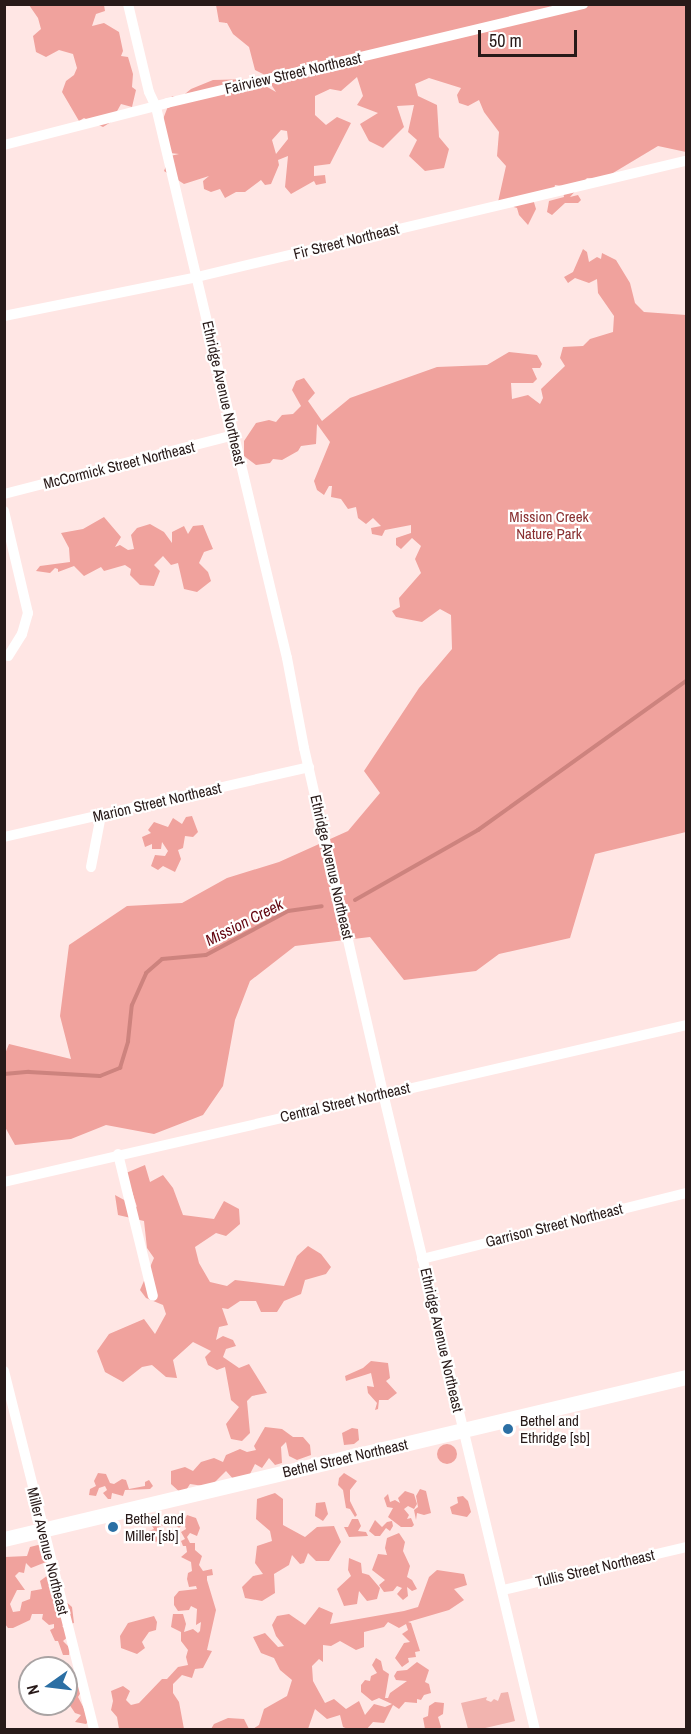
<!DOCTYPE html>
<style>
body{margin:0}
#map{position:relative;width:691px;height:1734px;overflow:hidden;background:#ffe6e4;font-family:"Archivo Narrow",sans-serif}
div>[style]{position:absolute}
.green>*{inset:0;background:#f2b4af}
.forest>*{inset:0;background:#f0a29d}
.round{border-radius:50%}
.stream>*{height:4px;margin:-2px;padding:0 2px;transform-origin:2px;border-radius:2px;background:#cd837e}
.street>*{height:10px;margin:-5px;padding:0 5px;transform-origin:5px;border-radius:5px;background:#fff}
.secondary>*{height:15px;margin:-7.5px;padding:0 7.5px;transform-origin:7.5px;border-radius:7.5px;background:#fff}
.dots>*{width:16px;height:16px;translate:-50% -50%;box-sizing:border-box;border:3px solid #fff;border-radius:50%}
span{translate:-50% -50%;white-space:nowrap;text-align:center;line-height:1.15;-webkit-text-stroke:4.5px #fff;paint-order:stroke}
.street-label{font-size:15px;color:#281a19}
.park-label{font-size:15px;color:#882e2f}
.poi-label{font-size:15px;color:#281a19}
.left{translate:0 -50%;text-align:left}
.water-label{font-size:16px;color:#640711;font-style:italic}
.frame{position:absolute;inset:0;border:6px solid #281a19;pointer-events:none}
.north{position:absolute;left:18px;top:1656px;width:60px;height:60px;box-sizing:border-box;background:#fff;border:2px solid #a9a3a3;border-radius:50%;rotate:256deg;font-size:16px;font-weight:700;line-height:24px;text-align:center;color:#281a19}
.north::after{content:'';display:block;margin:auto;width:21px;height:27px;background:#2b6fa4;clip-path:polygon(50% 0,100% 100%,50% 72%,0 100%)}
.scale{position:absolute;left:478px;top:30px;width:99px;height:27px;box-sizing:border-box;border:3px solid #281a19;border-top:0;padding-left:8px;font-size:18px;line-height:21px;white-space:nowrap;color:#281a19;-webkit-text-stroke:4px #fff;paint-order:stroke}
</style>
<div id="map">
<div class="green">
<div style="clip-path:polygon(508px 1692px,515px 1721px,481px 1729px,468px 1729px,461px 1703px,487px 1697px,486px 1700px,491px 1702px,494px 1699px,498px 1701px,501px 1693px)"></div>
</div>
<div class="forest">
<div style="clip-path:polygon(29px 5px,104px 5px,105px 11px,96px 14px,92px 26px,104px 23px,119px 32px,123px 51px,121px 56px,128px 57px,133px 74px,132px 87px,136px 90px,132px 107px,121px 104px,111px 122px,103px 127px,84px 118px,79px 121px,62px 92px,66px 81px,74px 75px,77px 68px,73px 54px,59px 50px,46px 57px,36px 52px,33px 36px,41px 29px,38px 18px)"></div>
<div style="clip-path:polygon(evenodd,216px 5px,686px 5px,686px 152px,658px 146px,603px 179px,587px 178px,570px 197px,578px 195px,581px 200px,578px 203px,565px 203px,552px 215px,547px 212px,549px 201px,564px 197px,562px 186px,555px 185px,553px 193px,533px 199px,536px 209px,528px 225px,519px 215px,517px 208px,498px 202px,506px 166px,497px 156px,499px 132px,484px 112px,479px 100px,468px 106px,459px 103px,457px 95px,461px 88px,429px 78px,415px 84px,418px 96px,437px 105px,439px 137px,449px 149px,444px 168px,425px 171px,409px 156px,417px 140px,408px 132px,414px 105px,397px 106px,404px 127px,383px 148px,369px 141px,360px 124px,378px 113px,357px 105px,363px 96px,357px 77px,341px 91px,330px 89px,315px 96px,315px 115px,326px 125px,337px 117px,351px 123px,330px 164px,314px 166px,314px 176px,325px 175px,326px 183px,316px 185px,314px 181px,291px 194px,285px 187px,288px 156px,278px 160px,279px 165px,271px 184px,265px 185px,261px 180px,245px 192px,236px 192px,225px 198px,220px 189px,211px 192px,204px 189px,203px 181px,209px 176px,184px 184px,164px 171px,170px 156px,179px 154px,170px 153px,158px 132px,172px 96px,180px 98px,191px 89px,213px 80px,253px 79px,276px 92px,265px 75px,255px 70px,249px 47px,233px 34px,227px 23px,219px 22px,216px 5px,281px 130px,287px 131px,288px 139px,276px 154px,272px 140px,281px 130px)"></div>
<div style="clip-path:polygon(583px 249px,587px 252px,589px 262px,597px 257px,601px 259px,602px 253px,616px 260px,630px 283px,635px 303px,644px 312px,686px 315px,686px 832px,595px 854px,570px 938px,499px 954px,476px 971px,404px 980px,370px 937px,295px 946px,250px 981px,235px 1020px,223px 1086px,203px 1115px,154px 1134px,106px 1125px,71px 1139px,15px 1145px,5px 1127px,4px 1056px,9px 1044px,71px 1059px,60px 1016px,69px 945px,127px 906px,182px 903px,227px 878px,279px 862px,348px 831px,380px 793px,364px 771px,419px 688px,452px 649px,451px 615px,440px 609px,422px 622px,396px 617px,392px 611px,400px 607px,399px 598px,421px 573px,415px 559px,421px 546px,412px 538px,401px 549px,396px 545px,396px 538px,411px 533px,411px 525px,385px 530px,382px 536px,372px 534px,371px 528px,381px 526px,373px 518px,366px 524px,358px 518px,356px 507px,348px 509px,341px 499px,331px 497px,332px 486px,329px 486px,324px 495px,317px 490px,314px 481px,330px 442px,317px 424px,316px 444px,301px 446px,298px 451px,282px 460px,273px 459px,270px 463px,256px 465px,244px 456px,244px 441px,256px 423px,269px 420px,276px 422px,282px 415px,293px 414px,301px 406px,292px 390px,296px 381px,304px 378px,315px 393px,308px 401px,322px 421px,350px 398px,437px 367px,487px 365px,509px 352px,537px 355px,542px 364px,540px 368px,532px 368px,537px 379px,533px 383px,511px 383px,512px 399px,528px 395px,540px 404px,543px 398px,541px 389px,565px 366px,560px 358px,563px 347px,583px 346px,590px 339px,613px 332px,614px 316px,598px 293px,597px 279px,589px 283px,575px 278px,568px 283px,564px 277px,573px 272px)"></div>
<div style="clip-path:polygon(104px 517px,121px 537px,115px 547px,120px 545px,128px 550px,134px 549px,131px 535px,137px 528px,150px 524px,164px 532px,172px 543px,172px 532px,184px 526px,188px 534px,193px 526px,203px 525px,213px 549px,204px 552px,199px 563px,208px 572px,211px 581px,197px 592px,184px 589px,178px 563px,171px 565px,163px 556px,154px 565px,160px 571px,154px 586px,140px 585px,130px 575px,131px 569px,125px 565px,104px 571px,101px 567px,84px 576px,74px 566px,58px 572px,58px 569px,55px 568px,50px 573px,36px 571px,40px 566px,70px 562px,69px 548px,61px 533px,83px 529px)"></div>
<div style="clip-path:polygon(192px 816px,198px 832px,193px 837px,185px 836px,183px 848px,178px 850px,181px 859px,175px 872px,163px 866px,158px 870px,151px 866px,155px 855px,165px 856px,168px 851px,162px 842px,161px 849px,152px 849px,152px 844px,145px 847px,142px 837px,151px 833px,148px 830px,154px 822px,168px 827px,173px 818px,182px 824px,186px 817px)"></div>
<div style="clip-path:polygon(145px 1165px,150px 1182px,163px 1175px,173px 1188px,183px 1215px,214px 1219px,224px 1201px,239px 1209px,240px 1224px,226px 1236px,216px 1233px,195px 1247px,199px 1263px,210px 1282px,227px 1286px,235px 1280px,284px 1286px,297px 1256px,308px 1246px,321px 1254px,331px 1267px,326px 1274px,305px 1280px,301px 1294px,284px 1301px,277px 1312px,261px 1312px,256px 1301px,240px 1301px,228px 1309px,222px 1308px,228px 1325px,219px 1327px,216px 1340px,223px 1336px,233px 1340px,236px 1346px,226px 1349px,223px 1357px,239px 1368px,249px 1364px,267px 1393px,252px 1396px,247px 1401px,250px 1433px,242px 1441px,231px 1439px,226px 1424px,239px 1407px,231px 1400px,225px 1367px,217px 1370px,208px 1365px,205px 1357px,211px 1351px,193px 1342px,173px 1360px,177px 1378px,166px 1377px,152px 1365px,142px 1367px,123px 1382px,105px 1372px,97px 1351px,109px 1334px,144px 1319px,155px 1334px,166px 1314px,163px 1305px,146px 1298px,140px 1290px,154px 1258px,147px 1248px,144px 1221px,118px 1215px,115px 1195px,137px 1207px,126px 1173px)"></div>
<div style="clip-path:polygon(371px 1361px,388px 1363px,390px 1378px,386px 1381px,397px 1393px,388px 1400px,379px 1400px,378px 1409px,375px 1410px,377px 1403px,368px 1393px,367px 1386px,374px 1387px,371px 1373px,346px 1381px,345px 1376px,363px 1368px)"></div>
<div style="clip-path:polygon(265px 1427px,282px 1429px,293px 1437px,303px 1437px,310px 1445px,311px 1455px,297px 1460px,289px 1456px,286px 1442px,281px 1447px,282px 1463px,275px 1465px,269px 1458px,262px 1468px,255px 1464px,249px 1476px,235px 1481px,226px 1471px,210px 1487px,190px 1484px,183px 1495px,171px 1484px,171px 1471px,185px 1467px,193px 1471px,201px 1462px,214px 1458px,223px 1462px,226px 1455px,240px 1449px,247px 1452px,256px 1450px,254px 1446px)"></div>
<div style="clip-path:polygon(352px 1428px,358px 1429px,359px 1440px,354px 1444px,344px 1445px,342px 1433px)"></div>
<div class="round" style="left:437px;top:1444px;width:20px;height:20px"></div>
<div style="clip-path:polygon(98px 1473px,106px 1474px,110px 1483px,114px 1484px,122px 1479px,126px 1480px,129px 1489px,145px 1486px,145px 1482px,149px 1480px,153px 1486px,150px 1489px,125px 1490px,123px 1496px,112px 1493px,111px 1499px,108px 1499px,103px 1493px,107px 1490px,105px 1486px,99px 1488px,96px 1496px,89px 1495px,90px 1489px,96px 1486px,94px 1481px)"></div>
<div style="clip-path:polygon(344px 1473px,357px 1481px,350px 1490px,350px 1501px,357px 1515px,355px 1517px,350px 1509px,346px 1508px,343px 1490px,338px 1485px,339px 1478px)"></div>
<div style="clip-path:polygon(420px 1489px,426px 1491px,431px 1513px,424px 1515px,417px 1513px,416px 1520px,414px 1510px,418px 1507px,416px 1496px)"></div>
<div style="clip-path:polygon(405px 1491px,414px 1494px,417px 1504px,414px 1509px,408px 1506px,404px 1509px,409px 1515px,407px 1519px,411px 1518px,414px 1525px,412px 1527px,401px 1527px,388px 1517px,393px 1508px,387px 1507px,384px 1498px,388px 1494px,390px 1502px,395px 1500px,400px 1503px,398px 1498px)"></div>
<div style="clip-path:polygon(275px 1493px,283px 1499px,283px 1525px,305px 1537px,317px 1527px,334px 1526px,341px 1542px,329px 1561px,316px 1561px,308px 1553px,304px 1563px,300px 1564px,292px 1555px,289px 1565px,274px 1574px,275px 1593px,262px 1601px,245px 1598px,242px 1587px,253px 1576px,263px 1574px,255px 1563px,257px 1546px,272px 1541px,270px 1531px,256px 1519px,257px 1499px)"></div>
<div style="clip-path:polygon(463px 1496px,468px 1501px,471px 1512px,467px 1517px,452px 1514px,450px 1507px,458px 1503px,457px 1497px)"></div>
<div style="clip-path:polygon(325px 1502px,328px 1514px,323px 1521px,315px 1516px,316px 1503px)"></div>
<div style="clip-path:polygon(187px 1515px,196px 1518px,200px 1528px,197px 1536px,190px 1533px,187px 1537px,190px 1543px,195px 1543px,195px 1550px,202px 1556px,199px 1565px,203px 1571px,212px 1569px,213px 1575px,207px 1576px,207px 1580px,216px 1610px,207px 1650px,212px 1651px,203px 1668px,195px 1669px,192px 1678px,182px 1675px,173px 1684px,173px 1693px,179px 1702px,184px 1729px,119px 1729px,117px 1717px,111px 1710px,113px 1701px,111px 1691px,123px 1686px,130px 1691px,126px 1700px,131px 1705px,139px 1703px,162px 1679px,167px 1679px,178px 1667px,188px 1665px,186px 1657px,188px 1650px,181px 1641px,181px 1632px,171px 1627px,173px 1614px,183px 1614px,186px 1624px,184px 1632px,193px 1629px,198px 1633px,200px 1631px,201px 1622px,196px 1625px,197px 1609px,191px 1606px,189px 1610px,178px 1611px,174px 1605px,174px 1597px,179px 1591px,197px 1589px,196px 1586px,189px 1587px,187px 1579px,188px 1573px,192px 1571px,191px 1562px,181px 1557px,187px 1552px,186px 1546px,183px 1546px,181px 1541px,185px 1539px,181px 1532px,186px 1529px,184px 1524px,179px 1528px,174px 1524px,176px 1519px,181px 1517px,184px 1521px)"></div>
<div style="clip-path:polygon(153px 1519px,163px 1525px,158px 1528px,160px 1532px,159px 1540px,154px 1543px,150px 1542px,149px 1531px,154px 1529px,151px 1524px)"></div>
<div style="clip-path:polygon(352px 1519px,358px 1519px,361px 1526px,358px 1531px,366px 1532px,368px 1536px,349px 1537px,344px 1527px,348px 1527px)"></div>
<div style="clip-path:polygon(375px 1520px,382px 1527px,387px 1522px,392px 1521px,393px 1526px,390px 1531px,386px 1528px,380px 1536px,375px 1536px,369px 1531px)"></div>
<div style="clip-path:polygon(399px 1533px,405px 1542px,403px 1551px,410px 1566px,407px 1577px,412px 1580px,417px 1589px,412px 1591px,407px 1587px,408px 1596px,403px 1600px,397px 1594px,402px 1588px,397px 1586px,393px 1591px,384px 1592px,379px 1585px,385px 1580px,372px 1570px,378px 1554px,387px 1555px,385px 1548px,387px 1538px)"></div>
<div style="clip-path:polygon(42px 1544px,46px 1553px,46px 1562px,31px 1568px,26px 1563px,24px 1573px,19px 1572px,15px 1576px,25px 1590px,17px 1590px,10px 1604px,13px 1612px,20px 1611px,22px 1602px,30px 1599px,31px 1591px,42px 1589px,40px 1581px,48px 1575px,60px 1584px,57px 1594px,72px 1607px,74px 1623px,62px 1626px,71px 1634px,63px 1641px,70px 1648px,69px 1655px,63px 1655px,58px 1641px,55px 1641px,50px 1630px,54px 1628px,54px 1624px,49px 1625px,42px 1619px,43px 1614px,32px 1614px,30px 1620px,13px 1628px,8px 1628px,5px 1624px,5px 1557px,27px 1556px,30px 1547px)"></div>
<div style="clip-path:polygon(349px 1558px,361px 1563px,362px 1573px,369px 1575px,380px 1588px,377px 1599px,367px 1601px,359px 1591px,357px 1604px,344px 1606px,337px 1589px,351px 1576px,348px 1570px)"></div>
<div style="clip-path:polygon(437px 1570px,464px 1574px,467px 1585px,454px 1589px,464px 1600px,449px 1610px,408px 1622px,411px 1623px,420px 1651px,415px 1652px,416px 1657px,408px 1658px,409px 1662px,402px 1667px,395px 1658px,404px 1643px,410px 1642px,402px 1634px,408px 1630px,406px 1624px,399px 1628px,388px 1622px,384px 1627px,364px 1632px,364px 1647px,356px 1650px,340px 1641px,331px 1646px,323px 1645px,323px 1662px,319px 1659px,312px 1666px,313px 1681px,325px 1703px,334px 1699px,346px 1709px,359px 1701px,365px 1715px,374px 1704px,385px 1707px,392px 1704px,379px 1698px,372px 1701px,361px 1692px,361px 1685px,365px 1680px,370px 1681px,371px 1676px,377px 1673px,372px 1665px,376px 1658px,381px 1661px,383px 1670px,389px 1674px,385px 1698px,388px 1698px,390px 1693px,407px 1681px,396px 1680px,394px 1676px,397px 1671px,407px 1670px,417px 1662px,429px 1670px,425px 1682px,429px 1684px,431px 1693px,424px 1695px,421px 1700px,417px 1699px,417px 1703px,405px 1702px,399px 1709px,393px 1705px,384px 1723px,373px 1722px,367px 1729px,348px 1729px,343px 1727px,340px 1715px,327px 1719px,315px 1709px,308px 1729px,253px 1729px,259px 1725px,264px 1709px,287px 1696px,292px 1680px,280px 1670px,274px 1658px,261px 1653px,253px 1637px,265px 1633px,278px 1647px,284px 1646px,276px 1636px,272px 1625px,277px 1616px,289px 1614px,305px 1625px,319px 1607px,333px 1613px,330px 1624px,404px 1611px,418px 1607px,429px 1577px)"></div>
<div style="clip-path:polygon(154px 1616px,157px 1622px,156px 1630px,149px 1632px,142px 1642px,145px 1648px,137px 1654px,121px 1648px,120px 1636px,128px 1623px)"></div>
<div style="clip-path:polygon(76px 1676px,81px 1692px,78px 1697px,90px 1720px,86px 1724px,75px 1722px,81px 1715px,75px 1713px,69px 1704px,72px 1697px,68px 1696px,68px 1685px)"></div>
<div style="clip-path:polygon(435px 1702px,444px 1703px,443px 1714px,438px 1717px,441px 1727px,440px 1729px,425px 1729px,423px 1718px,428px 1716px,429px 1706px)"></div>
<div style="clip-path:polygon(228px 1718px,244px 1719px,249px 1729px,211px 1729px,214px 1724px)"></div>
</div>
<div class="stream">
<div style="left:355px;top:900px;width:142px;rotate:-29.6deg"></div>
<div style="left:478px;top:830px;width:256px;rotate:-35.6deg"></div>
<div style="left:4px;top:1074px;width:25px;rotate:-5deg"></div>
<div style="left:29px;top:1072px;width:71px;rotate:3.2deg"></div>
<div style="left:100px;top:1076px;width:22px;rotate:-22deg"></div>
<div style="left:120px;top:1068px;width:28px;rotate:-73deg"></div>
<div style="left:128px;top:1041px;width:36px;rotate:-84deg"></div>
<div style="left:132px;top:1005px;width:35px;rotate:-66deg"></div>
<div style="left:146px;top:973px;width:21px;rotate:-41deg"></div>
<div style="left:162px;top:959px;width:44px;rotate:-5.2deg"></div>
<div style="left:206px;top:955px;width:93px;rotate:-28.2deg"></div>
<div style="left:288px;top:911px;width:34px;rotate:-8deg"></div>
</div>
<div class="street">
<div style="left:128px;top:4px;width:90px;rotate:76.6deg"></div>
<div style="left:149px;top:92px;width:17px;rotate:65deg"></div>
<div style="left:156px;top:107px;width:566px;rotate:76.63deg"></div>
<div style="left:287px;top:658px;width:92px;rotate:79.3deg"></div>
<div style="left:304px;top:748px;width:354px;rotate:77.1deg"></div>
<div style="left:383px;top:1093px;width:655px;rotate:76.58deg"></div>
<div style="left:4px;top:145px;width:168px;rotate:-14.4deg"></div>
<div style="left:167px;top:103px;width:428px;rotate:-13.4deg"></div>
<div style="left:4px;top:316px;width:197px;rotate:-11.4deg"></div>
<div style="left:197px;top:277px;width:502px;rotate:-13.37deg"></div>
<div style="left:4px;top:494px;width:237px;rotate:-14.4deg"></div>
<div style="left:4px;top:511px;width:105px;rotate:76.8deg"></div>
<div style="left:28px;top:613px;width:22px;rotate:106deg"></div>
<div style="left:22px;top:634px;width:26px;rotate:122deg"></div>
<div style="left:4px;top:837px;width:313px;rotate:-12.9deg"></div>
<div style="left:91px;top:867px;width:53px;rotate:-79.1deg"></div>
<div style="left:118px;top:1154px;width:146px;rotate:76.2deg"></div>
<div style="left:4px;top:1182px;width:700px;rotate:-12.96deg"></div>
<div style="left:422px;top:1259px;width:272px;rotate:-14deg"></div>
<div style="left:4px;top:1371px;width:370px;rotate:75.9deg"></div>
<div style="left:503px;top:1590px;width:188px;rotate:-13.2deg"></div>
</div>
<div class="secondary">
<div style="left:4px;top:1539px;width:701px;rotate:-13.36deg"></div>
</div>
<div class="dots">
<div style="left:508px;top:1429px;background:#2b6fa4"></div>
<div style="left:113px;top:1527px;background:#2b6fa4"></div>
</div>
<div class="street-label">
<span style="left:293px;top:73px;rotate:-13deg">Fairview Street Northeast</span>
<span style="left:346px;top:241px;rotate:-14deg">Fir Street Northeast</span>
<span style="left:224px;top:393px;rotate:77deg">Ethridge Avenue Northeast</span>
<span style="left:119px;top:465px;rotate:-14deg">McCormick Street Northeast</span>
<span style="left:157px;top:802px;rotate:-13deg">Marion Street Northeast</span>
<span style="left:332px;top:867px;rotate:77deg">Ethridge Avenue Northeast</span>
<span style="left:345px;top:1102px;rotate:-13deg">Central Street Northeast</span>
<span style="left:554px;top:1225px;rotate:-14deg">Garrison Street Northeast</span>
<span style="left:442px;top:1340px;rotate:77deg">Ethridge Avenue Northeast</span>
<span style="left:345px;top:1458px;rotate:-13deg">Bethel Street Northeast</span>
<span style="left:48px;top:1551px;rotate:76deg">Miller Avenue Northeast</span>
<span style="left:595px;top:1568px;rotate:-13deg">Tullis Street Northeast</span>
</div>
<div class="park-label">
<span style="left:549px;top:525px">Mission Creek<br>Nature Park</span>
</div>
<div class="poi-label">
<span class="left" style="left:520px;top:1429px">Bethel and<br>Ethridge [sb]</span>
<span class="left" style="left:125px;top:1527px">Bethel and<br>Miller [sb]</span>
</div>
<div class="water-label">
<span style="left:244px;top:922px;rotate:-27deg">Mission Creek</span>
</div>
<div class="frame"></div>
<div class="north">N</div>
<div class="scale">50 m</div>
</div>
